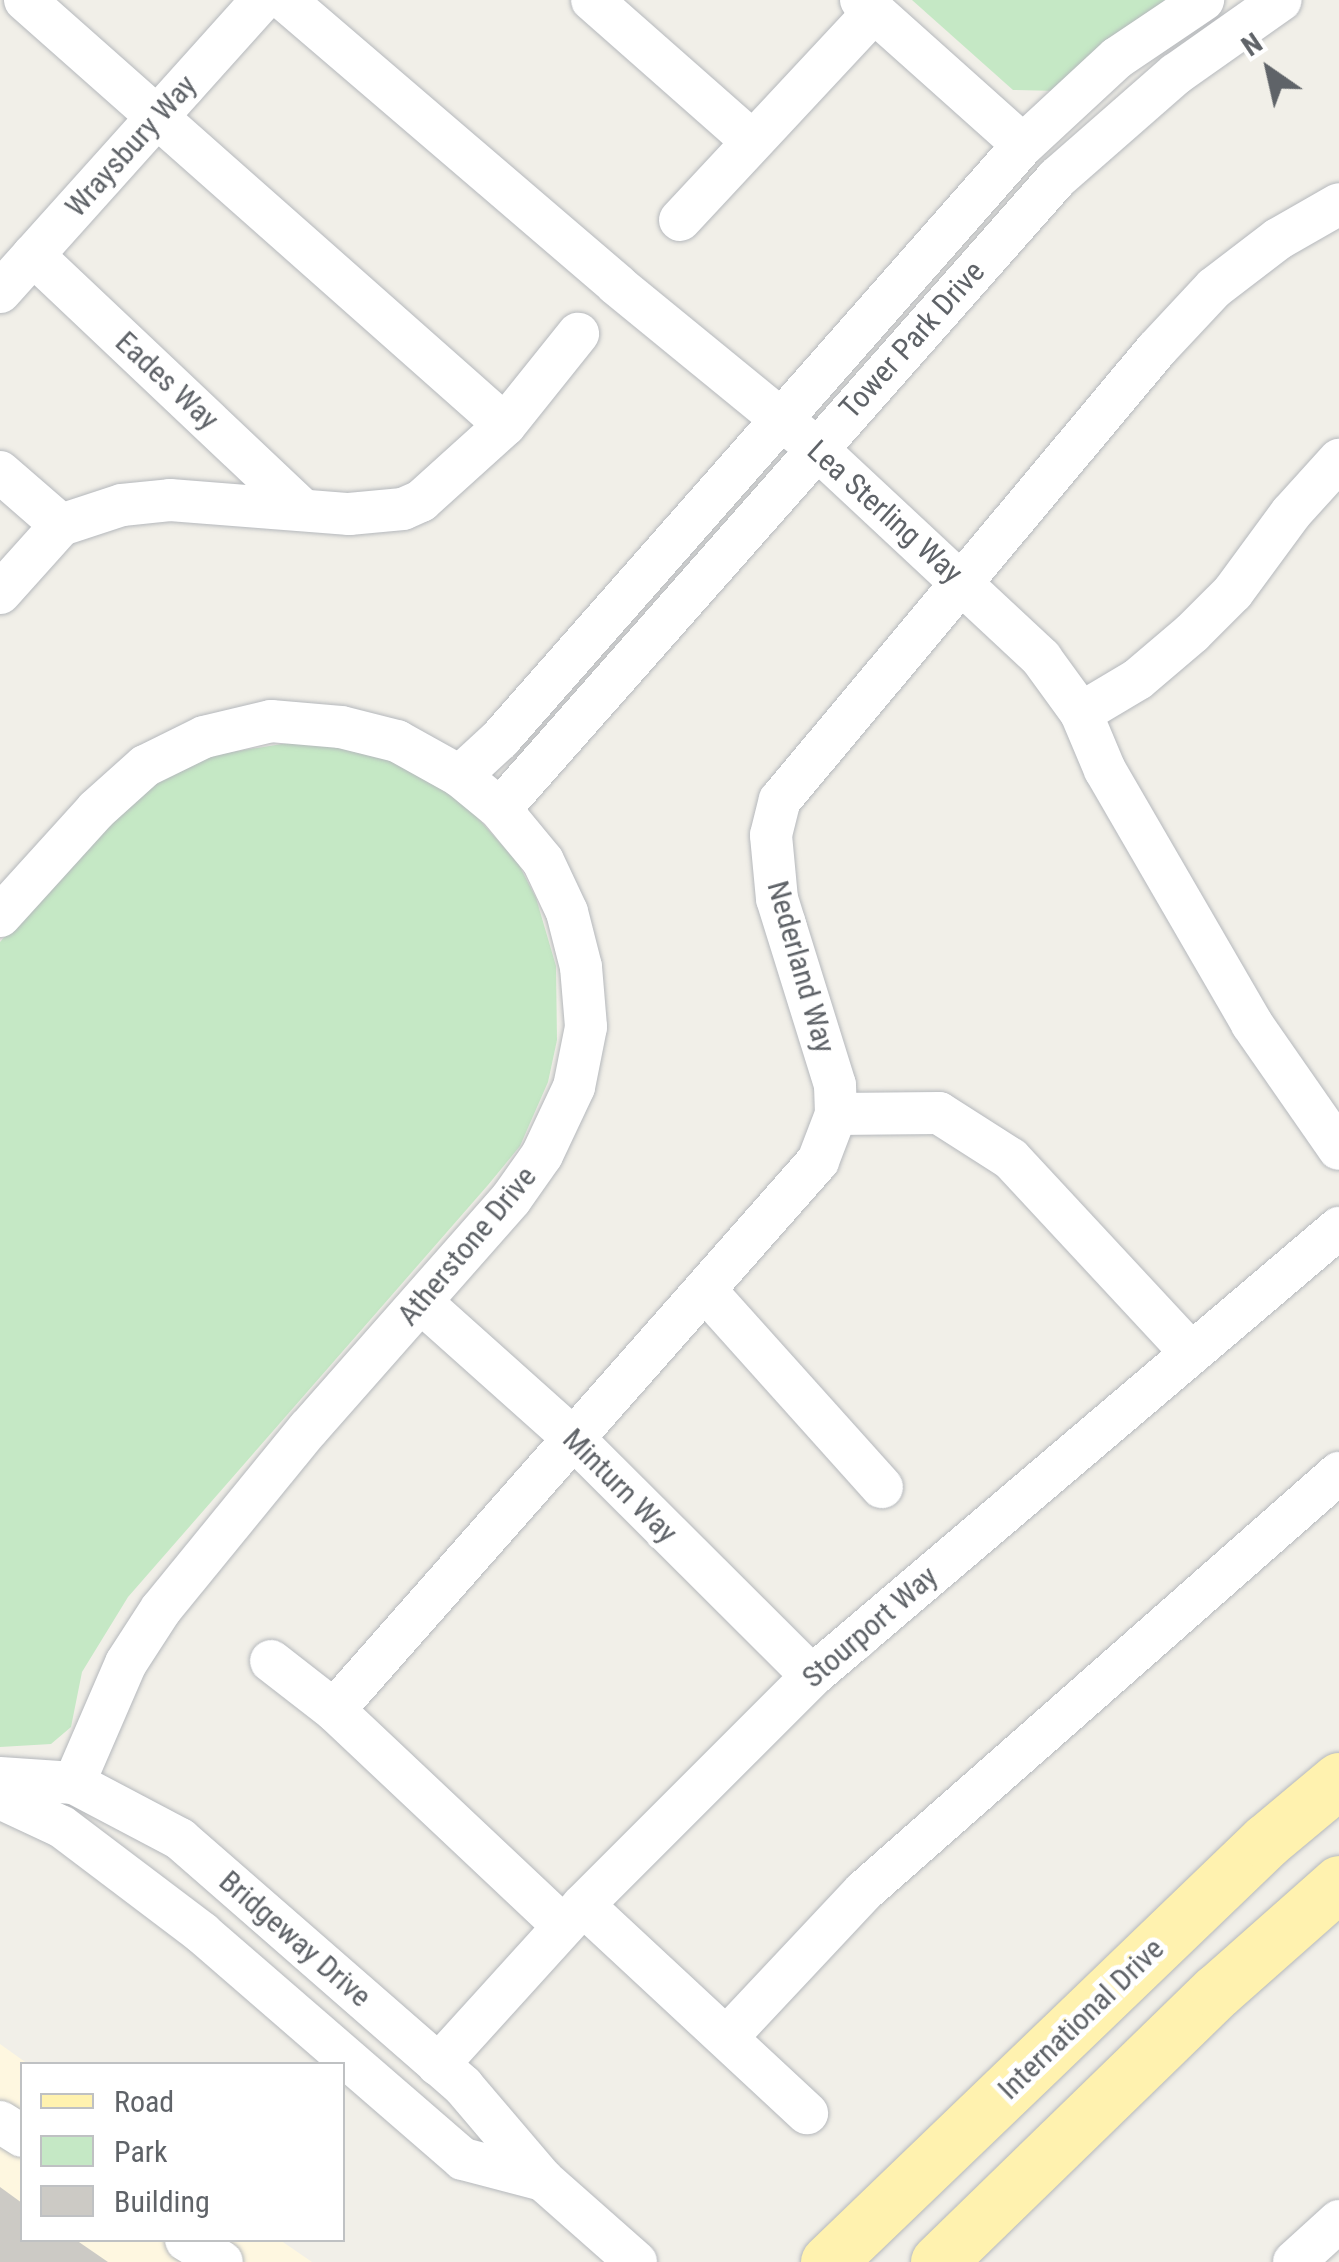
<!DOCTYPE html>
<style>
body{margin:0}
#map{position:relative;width:1339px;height:2262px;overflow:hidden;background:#f1efe8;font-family:"Roboto Condensed",sans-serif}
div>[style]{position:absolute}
.commercial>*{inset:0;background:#fef7e0}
.green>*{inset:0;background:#c5e8c5}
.building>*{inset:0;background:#cccac5}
.roads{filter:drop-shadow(0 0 2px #b5b8bc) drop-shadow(0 0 2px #b5b8bc)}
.minor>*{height:42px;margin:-21px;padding:0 21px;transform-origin:21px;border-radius:21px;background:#fff}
.major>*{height:55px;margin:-27.5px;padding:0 27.5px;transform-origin:27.5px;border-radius:27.5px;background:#fff2af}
span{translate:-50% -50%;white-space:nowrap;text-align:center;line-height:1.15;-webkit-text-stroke:10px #fff;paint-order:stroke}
.street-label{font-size:30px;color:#5f6368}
.legend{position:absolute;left:20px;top:2062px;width:325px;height:180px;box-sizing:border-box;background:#fff;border:2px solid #bfc1c3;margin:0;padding:12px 18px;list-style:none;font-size:30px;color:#5f6368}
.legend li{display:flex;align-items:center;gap:20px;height:50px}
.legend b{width:50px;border:2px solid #bfc1c3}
.north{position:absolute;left:1219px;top:20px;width:100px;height:100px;-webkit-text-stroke:8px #fff;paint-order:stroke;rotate:326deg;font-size:28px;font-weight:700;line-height:40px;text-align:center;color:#5f6368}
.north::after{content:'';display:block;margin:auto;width:35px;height:45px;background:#5f6368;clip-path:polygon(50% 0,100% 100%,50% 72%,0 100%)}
</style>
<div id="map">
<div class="commercial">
<div style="clip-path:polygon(0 2044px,28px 2064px,22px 2064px,22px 2240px,280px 2240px,312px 2262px,0 2262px)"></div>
</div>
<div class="green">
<div style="clip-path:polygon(912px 0,1167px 0,1059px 91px,1013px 90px)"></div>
<div style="clip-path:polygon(288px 743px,321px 743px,392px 761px,420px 773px,467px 806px,518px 863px,536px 898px,556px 966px,557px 1040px,548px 1082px,520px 1146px,488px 1185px,128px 1597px,82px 1672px,71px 1727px,51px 1744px,0 1747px,0 942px,113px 814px,144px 789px,213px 755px)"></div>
</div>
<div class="building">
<div style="clip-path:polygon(0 2187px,22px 2203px,22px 2240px,76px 2240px,108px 2262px,0 2262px)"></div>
</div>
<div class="roads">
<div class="minor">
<div style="left:25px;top:0;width:641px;rotate:41.52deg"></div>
<div style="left:285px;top:0;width:438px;rotate:40.6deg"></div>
<div style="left:617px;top:285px;width:257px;rotate:39.3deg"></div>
<div style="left:816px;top:448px;width:308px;rotate:43deg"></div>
<div style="left:1041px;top:658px;width:68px;rotate:54deg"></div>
<div style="left:1081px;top:713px;width:62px;rotate:67.2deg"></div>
<div style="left:1105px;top:770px;width:293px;rotate:59.9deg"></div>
<div style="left:1252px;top:1024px;width:152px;rotate:55.2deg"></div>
<div style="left:592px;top:0;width:213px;rotate:41.4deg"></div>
<div style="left:861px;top:0;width:217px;rotate:41.8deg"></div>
<div style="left:680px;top:220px;width:284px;rotate:-47deg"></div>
<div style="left:33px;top:255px;width:369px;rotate:43.4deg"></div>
<div style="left:0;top:292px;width:392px;rotate:-48.1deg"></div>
<div style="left:0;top:472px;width:81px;rotate:41deg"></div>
<div style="left:0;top:593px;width:91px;rotate:-48.1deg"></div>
<div style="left:61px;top:525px;width:64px;rotate:-18.2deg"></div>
<div style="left:122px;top:505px;width:48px;rotate:-5.9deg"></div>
<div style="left:170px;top:500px;width:180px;rotate:4.5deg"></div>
<div style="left:349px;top:514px;width:54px;rotate:-5.3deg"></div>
<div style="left:403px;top:509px;width:20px;rotate:-24deg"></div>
<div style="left:421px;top:501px;width:113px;rotate:-42.1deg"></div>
<div style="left:505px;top:425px;width:117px;rotate:-51.3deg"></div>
<div style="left:1081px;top:713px;width:66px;rotate:-30.8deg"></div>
<div style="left:1138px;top:679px;width:71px;rotate:-40.4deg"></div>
<div style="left:1192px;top:633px;width:58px;rotate:-45deg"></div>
<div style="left:1233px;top:592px;width:98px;rotate:-53.7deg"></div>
<div style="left:1291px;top:513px;width:72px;rotate:-47.8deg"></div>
<div style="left:460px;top:776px;width:54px;rotate:-42.8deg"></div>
<div style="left:500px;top:739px;width:791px;rotate:-48.64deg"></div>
<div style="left:1023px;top:145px;width:128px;rotate:-42.8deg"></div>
<div style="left:1117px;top:58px;width:104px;rotate:-34deg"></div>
<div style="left:500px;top:809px;width:842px;rotate:-48.56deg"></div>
<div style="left:1057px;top:178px;width:158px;rotate:-41.2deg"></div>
<div style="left:1176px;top:74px;width:128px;rotate:-35.2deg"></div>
<div style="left:0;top:916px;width:143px;rotate:-47.8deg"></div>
<div style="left:96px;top:810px;width:66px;rotate:-41.9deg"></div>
<div style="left:145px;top:766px;width:66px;rotate:-26.2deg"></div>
<div style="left:204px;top:737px;width:69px;rotate:-13.4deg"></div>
<div style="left:271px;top:721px;width:70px;rotate:4.9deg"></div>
<div style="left:341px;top:727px;width:58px;rotate:14deg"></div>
<div style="left:397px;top:741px;width:72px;rotate:29.1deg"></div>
<div style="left:460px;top:776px;width:52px;rotate:39.5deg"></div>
<div style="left:500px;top:809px;width:67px;rotate:50.4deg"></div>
<div style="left:543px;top:861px;width:56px;rotate:64.8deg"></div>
<div style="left:567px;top:912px;width:57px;rotate:75.7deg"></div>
<div style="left:581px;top:967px;width:60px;rotate:85.2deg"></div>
<div style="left:586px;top:1027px;width:61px;rotate:101.3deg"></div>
<div style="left:574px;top:1087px;width:75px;rotate:115.2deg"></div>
<div style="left:542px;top:1155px;width:54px;rotate:125.2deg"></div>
<div style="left:511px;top:1199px;width:307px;rotate:131.4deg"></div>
<div style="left:308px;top:1429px;width:232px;rotate:129.2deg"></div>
<div style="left:161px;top:1609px;width:64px;rotate:122.9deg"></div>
<div style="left:126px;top:1663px;width:131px;rotate:113.4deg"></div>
<div style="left:836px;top:1114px;width:103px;rotate:-0.6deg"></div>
<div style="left:939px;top:1113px;width:85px;rotate:32.6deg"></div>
<div style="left:1011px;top:1159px;width:265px;rotate:47.1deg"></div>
<div style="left:705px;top:1290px;width:265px;rotate:48.1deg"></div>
<div style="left:422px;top:1303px;width:205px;rotate:41.8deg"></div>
<div style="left:575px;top:1440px;width:334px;rotate:44.9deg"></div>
<div style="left:271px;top:1661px;width:80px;rotate:37.9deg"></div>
<div style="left:334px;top:1710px;width:315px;rotate:43.3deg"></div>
<div style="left:334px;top:1710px;width:732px;rotate:-48.6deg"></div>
<div style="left:818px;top:1161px;width:50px;rotate:-69deg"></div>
<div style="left:836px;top:1114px;width:29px;rotate:-92deg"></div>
<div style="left:835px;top:1085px;width:195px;rotate:-107.3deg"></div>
<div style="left:777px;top:899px;width:64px;rotate:-95.4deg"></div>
<div style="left:771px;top:835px;width:36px;rotate:-76deg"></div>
<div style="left:780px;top:800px;width:586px;rotate:-50.12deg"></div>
<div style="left:1156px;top:350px;width:85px;rotate:-46.9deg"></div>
<div style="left:1214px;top:288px;width:81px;rotate:-37.4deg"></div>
<div style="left:1278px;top:239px;width:70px;rotate:-29.8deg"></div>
<div style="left:0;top:1778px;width:74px;rotate:3.9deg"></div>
<div style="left:74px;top:1783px;width:120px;rotate:27.8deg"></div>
<div style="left:180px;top:1839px;width:376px;rotate:41.1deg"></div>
<div style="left:463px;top:2086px;width:123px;rotate:49.6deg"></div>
<div style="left:543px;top:2180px;width:124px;rotate:41.4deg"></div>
<div style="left:0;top:1798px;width:68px;rotate:25.1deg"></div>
<div style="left:62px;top:1827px;width:176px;rotate:37.1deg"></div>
<div style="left:202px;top:1933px;width:345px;rotate:40.9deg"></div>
<div style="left:463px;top:2159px;width:83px;rotate:14.7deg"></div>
<div style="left:583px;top:1905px;width:306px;rotate:42.9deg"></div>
<div style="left:727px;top:2037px;width:200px;rotate:-46.8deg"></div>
<div style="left:864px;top:1891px;width:633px;rotate:-41.35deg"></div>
<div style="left:438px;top:2065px;width:216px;rotate:-47.8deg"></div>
<div style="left:583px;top:1905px;width:324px;rotate:-45deg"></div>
<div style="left:812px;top:1676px;width:692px;rotate:-40.37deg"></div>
<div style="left:0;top:2122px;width:26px;rotate:32deg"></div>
<div style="left:186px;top:2240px;width:42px;rotate:31.4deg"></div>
<div style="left:1294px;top:2262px;width:61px;rotate:-42.3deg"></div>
</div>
<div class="major">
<div style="left:828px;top:2262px;width:608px;rotate:-43.87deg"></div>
<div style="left:1266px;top:1841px;width:95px;rotate:-39.9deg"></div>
<div style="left:938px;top:2262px;width:389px;rotate:-44.2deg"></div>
<div style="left:1217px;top:1991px;width:163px;rotate:-41.5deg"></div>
</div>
</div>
<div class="street-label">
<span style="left:131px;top:146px;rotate:-48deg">Wraysbury Way</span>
<span style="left:912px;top:340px;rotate:-48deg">Tower Park Drive</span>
<span style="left:167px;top:381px;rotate:43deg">Eades Way</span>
<span style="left:885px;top:512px;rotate:42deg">Lea Sterling Way</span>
<span style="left:801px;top:967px;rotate:74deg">Nederland Way</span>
<span style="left:467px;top:1246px;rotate:-50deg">Atherstone Drive</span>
<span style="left:620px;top:1486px;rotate:45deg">Minturn Way</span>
<span style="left:870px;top:1627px;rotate:-41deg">Stourport Way</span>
<span style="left:295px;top:1939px;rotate:41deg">Bridgeway Drive</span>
<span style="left:1081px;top:2019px;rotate:-44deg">International Drive</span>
</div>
<ul class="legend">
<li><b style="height:12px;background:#fff2af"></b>Road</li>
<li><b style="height:28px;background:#c5e8c5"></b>Park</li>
<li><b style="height:28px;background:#cccac5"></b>Building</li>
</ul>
<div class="north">N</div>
</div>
